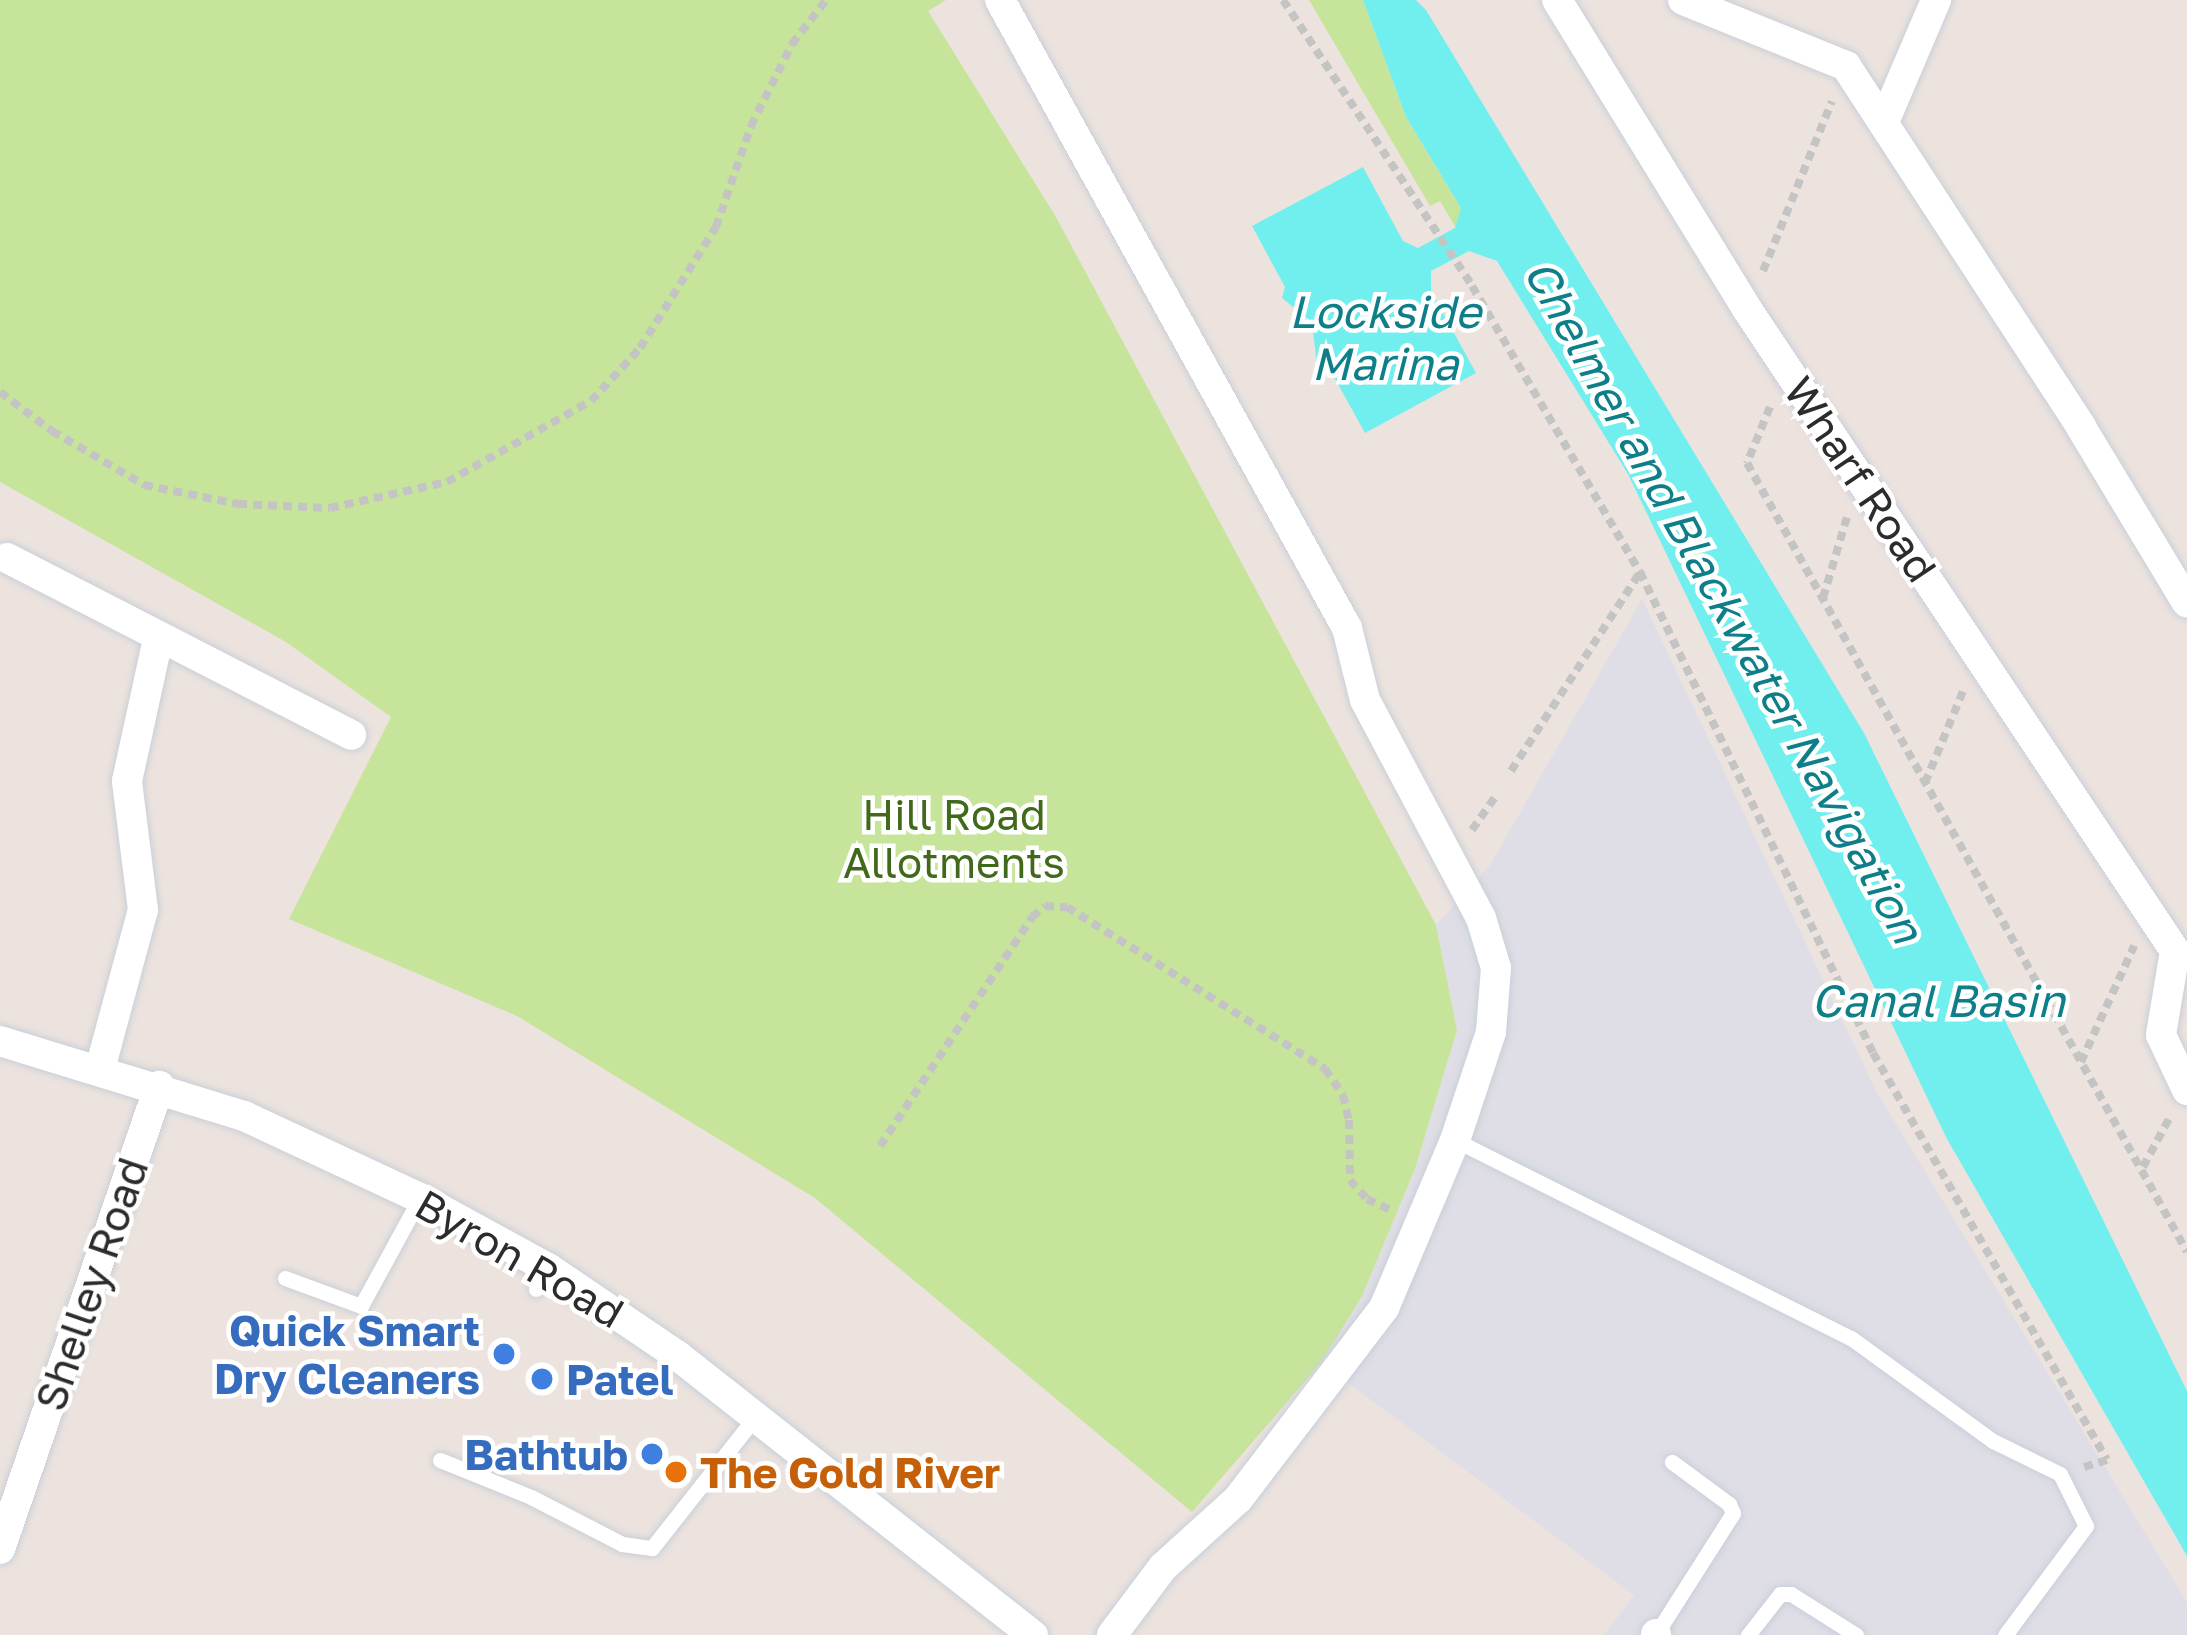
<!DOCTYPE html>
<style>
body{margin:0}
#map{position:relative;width:2187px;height:1635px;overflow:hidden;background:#ede3de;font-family:"Golos Text",sans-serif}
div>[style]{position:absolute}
.industrial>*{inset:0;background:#dfdee6}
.green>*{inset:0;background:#c7e49b}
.water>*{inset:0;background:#71efef}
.path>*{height:8px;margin-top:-4px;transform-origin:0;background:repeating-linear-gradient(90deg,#c4c4c4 0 9px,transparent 0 15px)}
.roads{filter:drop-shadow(0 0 3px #c9d0d9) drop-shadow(0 0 3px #c9d0d9)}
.service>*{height:15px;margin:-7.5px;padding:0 7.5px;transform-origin:7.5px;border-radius:7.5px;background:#fff}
.minor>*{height:30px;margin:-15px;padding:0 15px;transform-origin:15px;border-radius:15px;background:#fff}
.dots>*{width:33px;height:33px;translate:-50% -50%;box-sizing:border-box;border:6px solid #fff;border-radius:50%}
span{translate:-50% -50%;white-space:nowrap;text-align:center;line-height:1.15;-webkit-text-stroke:9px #fff;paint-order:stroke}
.street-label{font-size:42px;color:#2c2c2c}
.park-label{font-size:42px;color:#406a1a}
.shop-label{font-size:42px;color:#366cbe;font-weight:700}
.right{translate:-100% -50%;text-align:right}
.left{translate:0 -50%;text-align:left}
.food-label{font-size:42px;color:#c56008;font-weight:700}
.water-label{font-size:45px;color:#0e7f89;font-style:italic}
</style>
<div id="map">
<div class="industrial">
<div style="clip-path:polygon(1642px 599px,1876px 1091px,2187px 1602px,2187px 1635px,1604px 1635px,1634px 1595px,1321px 1363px,1362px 1296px,1415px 1170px,1457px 1030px,1436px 925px,1490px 865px)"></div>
</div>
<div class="green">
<div style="clip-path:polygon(0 0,946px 0,928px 11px,1056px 217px,1436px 925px,1457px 1030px,1415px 1169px,1362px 1296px,1321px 1363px,1192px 1512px,815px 1198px,517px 1016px,289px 919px,391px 717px,286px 642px,0 482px)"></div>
<div style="clip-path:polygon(1309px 0,1363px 0,1406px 117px,1461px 208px,1456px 228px,1440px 201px,1430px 206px)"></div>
</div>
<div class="water">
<div style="clip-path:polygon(1363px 0,1416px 0,1426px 10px,1864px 733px,2187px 1391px,2187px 1556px,1947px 1139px,1628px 474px,1497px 261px,1469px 251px,1431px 271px,1431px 291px,1476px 373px,1365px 433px,1329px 368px,1317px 365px,1312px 322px,1282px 298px,1285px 287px,1252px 226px,1363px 167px,1403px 241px,1418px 248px,1455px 228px,1461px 208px,1406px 117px)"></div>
</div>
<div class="path">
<div style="left:1283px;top:0;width:343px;rotate:56.5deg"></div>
<div style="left:1472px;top:286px;width:332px;rotate:59.6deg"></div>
<div style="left:1640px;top:572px;width:534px;rotate:64.15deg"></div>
<div style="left:1873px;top:1053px;width:469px;rotate:60.1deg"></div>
<div style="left:2107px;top:1460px;width:24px;rotate:163deg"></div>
<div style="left:1763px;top:271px;width:183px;rotate:-67.9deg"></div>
<div style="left:0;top:392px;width:65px;rotate:36.9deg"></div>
<div style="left:52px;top:431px;width:107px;rotate:30.4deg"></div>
<div style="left:144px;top:485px;width:96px;rotate:11.4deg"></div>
<div style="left:238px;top:504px;width:92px;rotate:2.5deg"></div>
<div style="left:330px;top:508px;width:120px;rotate:-12.5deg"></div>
<div style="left:447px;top:482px;width:165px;rotate:-29.4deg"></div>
<div style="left:591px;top:401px;width:72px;rotate:-47.2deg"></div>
<div style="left:640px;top:348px;width:143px;rotate:-57.9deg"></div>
<div style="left:716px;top:227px;width:107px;rotate:-70.9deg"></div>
<div style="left:751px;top:126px;width:92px;rotate:-63.4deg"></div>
<div style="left:792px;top:44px;width:56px;rotate:-52.3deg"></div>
<div style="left:1770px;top:407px;width:61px;rotate:112.3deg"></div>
<div style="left:1747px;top:463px;width:903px;rotate:60.85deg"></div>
<div style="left:1823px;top:598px;width:84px;rotate:-73.5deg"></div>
<div style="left:1511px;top:771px;width:237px;rotate:-57deg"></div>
<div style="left:1925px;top:783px;width:102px;rotate:-67.5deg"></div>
<div style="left:1472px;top:830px;width:39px;rotate:-55deg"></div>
<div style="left:2081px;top:1062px;width:128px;rotate:-65.4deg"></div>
<div style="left:880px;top:1146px;width:275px;rotate:-56.4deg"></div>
<div style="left:1032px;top:917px;width:17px;rotate:-40deg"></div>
<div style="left:1045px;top:906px;width:22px;rotate:3deg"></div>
<div style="left:1067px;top:907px;width:305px;rotate:32.1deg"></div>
<div style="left:1325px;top:1069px;width:32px;rotate:55deg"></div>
<div style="left:1343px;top:1095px;width:26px;rotate:77deg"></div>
<div style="left:1349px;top:1120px;width:60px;rotate:89deg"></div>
<div style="left:1350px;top:1180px;width:25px;rotate:48deg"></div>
<div style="left:1367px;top:1199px;width:26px;rotate:25deg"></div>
<div style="left:2143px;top:1167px;width:59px;rotate:-61.7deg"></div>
</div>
<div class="roads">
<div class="service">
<div style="left:1455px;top:1140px;width:443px;rotate:26.6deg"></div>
<div style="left:1851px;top:1338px;width:175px;rotate:36deg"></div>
<div style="left:1993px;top:1441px;width:75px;rotate:26.2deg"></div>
<div style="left:2060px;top:1474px;width:58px;rotate:63.4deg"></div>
<div style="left:2086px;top:1526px;width:136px;rotate:126.6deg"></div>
<div style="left:285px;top:1278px;width:81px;rotate:20.2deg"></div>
<div style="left:361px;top:1306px;width:123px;rotate:-61.4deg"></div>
<div style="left:536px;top:1289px;width:24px;rotate:-60deg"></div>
<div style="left:440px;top:1460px;width:98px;rotate:22.1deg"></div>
<div style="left:531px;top:1497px;width:102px;rotate:27.3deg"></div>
<div style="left:622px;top:1544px;width:30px;rotate:8deg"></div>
<div style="left:652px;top:1548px;width:167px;rotate:-51.8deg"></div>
<div style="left:1656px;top:1634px;width:143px;rotate:-57.5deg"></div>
<div style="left:1733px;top:1513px;width:10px;rotate:-114deg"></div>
<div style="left:1729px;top:1504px;width:71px;rotate:-143.6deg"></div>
<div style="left:1748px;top:1635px;width:52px;rotate:-52deg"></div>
<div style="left:1780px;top:1594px;width:11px"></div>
<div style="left:1791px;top:1594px;width:77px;rotate:32.2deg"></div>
</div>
<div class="minor">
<div style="left:1000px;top:0;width:717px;rotate:61.08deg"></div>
<div style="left:1347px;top:628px;width:74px;rotate:76deg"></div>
<div style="left:1365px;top:700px;width:247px;rotate:62deg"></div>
<div style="left:1481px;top:918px;width:52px;rotate:73.3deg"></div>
<div style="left:1496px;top:968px;width:64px;rotate:94.5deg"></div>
<div style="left:1491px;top:1032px;width:114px;rotate:108.4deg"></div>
<div style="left:1455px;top:1140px;width:182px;rotate:112.9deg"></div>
<div style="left:1384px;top:1308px;width:240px;rotate:127.4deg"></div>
<div style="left:1238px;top:1499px;width:101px;rotate:137.8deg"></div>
<div style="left:1163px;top:1567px;width:85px;rotate:126.9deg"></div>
<div style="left:1557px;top:0;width:363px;rotate:58.4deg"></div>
<div style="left:1747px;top:309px;width:772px;rotate:56.31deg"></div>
<div style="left:2175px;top:951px;width:85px;rotate:99.5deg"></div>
<div style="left:2161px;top:1035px;width:61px;rotate:64.7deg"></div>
<div style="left:1683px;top:0;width:176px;rotate:22deg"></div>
<div style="left:1846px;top:66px;width:431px;rotate:56.9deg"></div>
<div style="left:2081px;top:427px;width:205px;rotate:58.9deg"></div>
<div style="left:1884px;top:122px;width:133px;rotate:-66.9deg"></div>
<div style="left:7px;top:558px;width:387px;rotate:27.2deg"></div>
<div style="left:0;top:1041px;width:255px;rotate:17.1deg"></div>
<div style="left:244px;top:1116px;width:194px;rotate:25deg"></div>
<div style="left:420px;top:1198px;width:146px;rotate:28.7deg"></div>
<div style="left:548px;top:1268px;width:157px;rotate:34.1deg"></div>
<div style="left:678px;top:1356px;width:452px;rotate:38.2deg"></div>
<div style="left:100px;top:1069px;width:165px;rotate:-74.9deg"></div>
<div style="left:143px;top:910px;width:130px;rotate:-97.1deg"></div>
<div style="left:127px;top:781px;width:145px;rotate:-77.7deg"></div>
<div style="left:0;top:1549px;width:490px;rotate:-71deg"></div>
<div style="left:1656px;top:1635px;width:1px;rotate:-90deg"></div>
</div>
</div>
<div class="dots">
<div style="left:504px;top:1354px;background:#3f7fe0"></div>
<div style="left:542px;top:1379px;background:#3f7fe0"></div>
<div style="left:652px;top:1454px;background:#3f7fe0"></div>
<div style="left:676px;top:1472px;background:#e8710a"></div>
</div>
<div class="street-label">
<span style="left:1861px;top:479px;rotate:56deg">Wharf Road</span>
<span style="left:520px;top:1258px;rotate:30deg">Byron Road</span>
<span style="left:91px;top:1284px;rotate:-71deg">Shelley Road</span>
</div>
<div class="park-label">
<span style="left:954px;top:838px">Hill Road<br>Allotments</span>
</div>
<div class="shop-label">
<span class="right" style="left:480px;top:1354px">Quick Smart<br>Dry Cleaners</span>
<span class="left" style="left:566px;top:1379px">Patel</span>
<span class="right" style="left:628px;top:1454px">Bathtub</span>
</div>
<div class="food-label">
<span class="left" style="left:700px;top:1472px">The Gold River</span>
</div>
<div class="water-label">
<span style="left:1385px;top:338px">Lockside<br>Marina</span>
<span style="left:1724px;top:601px;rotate:61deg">Chelmer and Blackwater Navigation</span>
<span style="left:1938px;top:1001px">Canal Basin</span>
</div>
</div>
